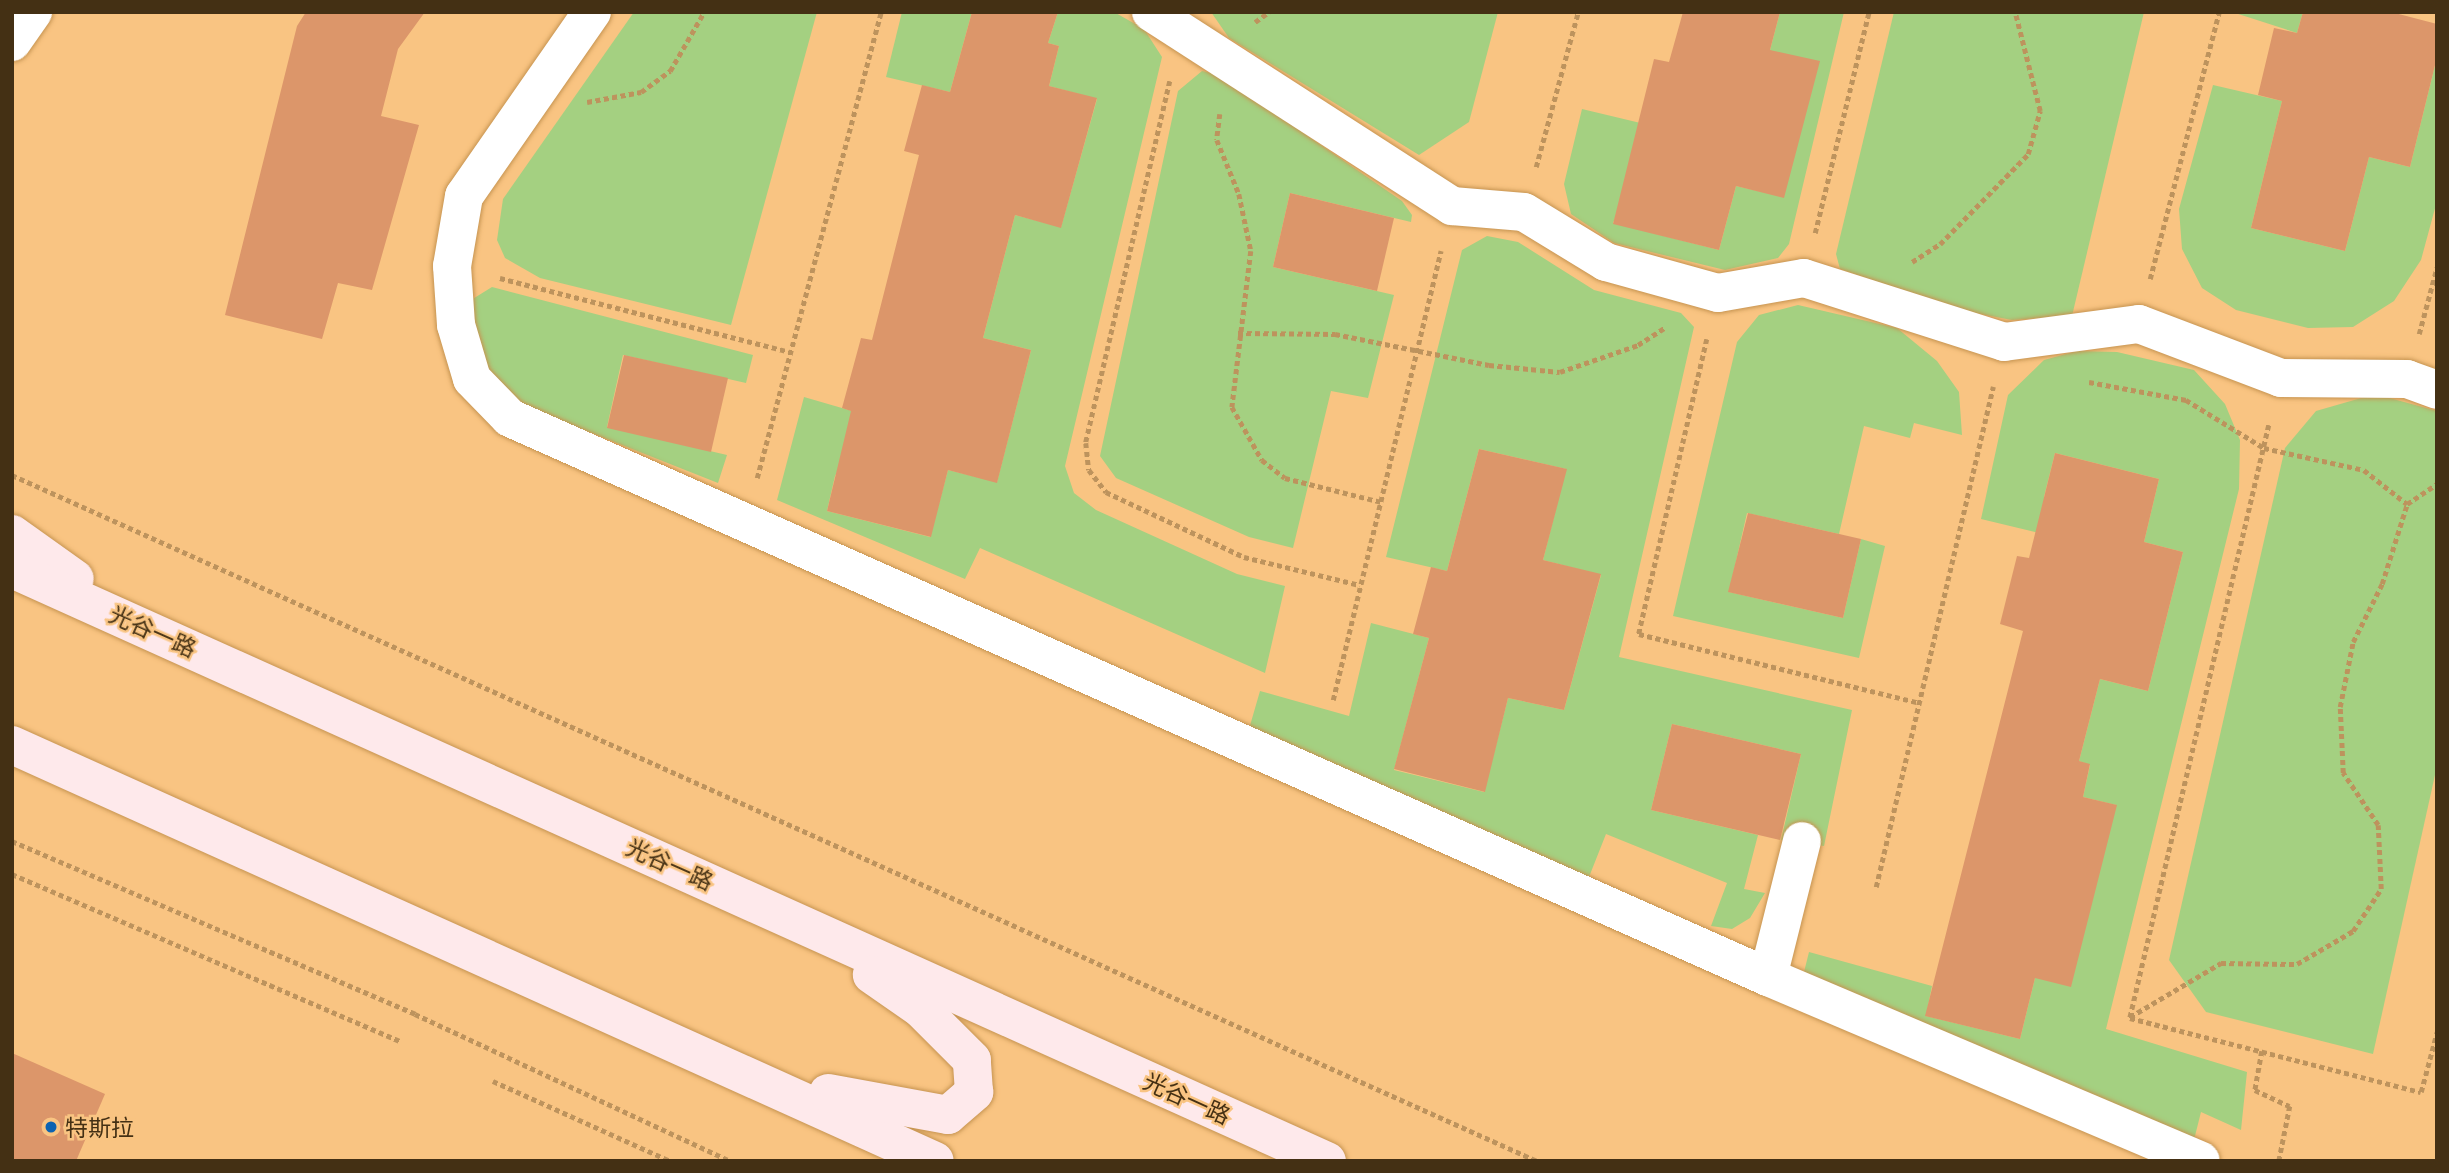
<!DOCTYPE html>
<meta charset="utf-8">
<style>
body{margin:0}
#map{position:relative;width:2449px;height:1173px;overflow:hidden;background:#f9c482;font-family:"Golos Text","Noto Sans SC",sans-serif}
div>[style]{position:absolute}
.green>*{inset:0;background:#a4d081}
.building>*{inset:0;background:#dc966a}
.path>*{height:4.5px;margin-top:-2.25px;transform-origin:0;background:repeating-linear-gradient(90deg,#bd935d 0 5px,transparent 0 8.5px)}
.roads{filter:drop-shadow(0 0 2px #c69451) drop-shadow(0 0 2px #c69451)}
.minor>*{height:38px;margin:-19px;padding:0 19px;transform-origin:19px;border-radius:19px;background:#fff}
.tertiary>*{height:38px;margin:-19px;padding:0 19px;transform-origin:19px;border-radius:19px;background:#fff}
.secondary>*{height:38px;margin:-19px;padding:0 19px;transform-origin:19px;border-radius:19px;background:#fee9eb}
.dots>*{width:19px;height:19px;translate:-50% -50%;box-sizing:border-box;border:4px solid #f9c482;border-radius:50%}
span{translate:-50% -50%;white-space:nowrap;text-align:center;line-height:1.15;-webkit-text-stroke:5px #f9c482;paint-order:stroke}
.street-label{font-size:23px;color:#443014}
.poi-label{font-size:23px;color:#443014}
.left{translate:0 -50%;text-align:left}
.frame{position:absolute;inset:0;border:14px solid #443014;pointer-events:none}
</style>
<div id="map">
<div class="green">
<div style="clip-path:polygon(634px 12px,817px 12px,731px 325px,540px 278px,505px 258px,497px 240px,503px 199px)"></div>
<div style="clip-path:polygon(902px 12px,972px 12px,950px 92px,886px 77px)"></div>
<div style="clip-path:polygon(1058px 12px,1114px 12px,1144px 29px,1162px 57px,1065px 466px,1074px 493px,1096px 510px,1237px 574px,1285px 586px,1265px 673px,980px 548px,965px 579px,777px 500px,804px 397px,866px 415px,835px 476px,827px 511px,930px 537px,948px 470px,997px 482px,1031px 350px,983px 338px,1015px 215px,1061px 227px,1097px 99px,1049px 86px,1059px 46px,1048px 43px)"></div>
<div style="clip-path:polygon(1211px 12px,1498px 12px,1469px 122px,1419px 155px,1229px 38px)"></div>
<div style="clip-path:polygon(1780px 12px,1844px 12px,1789px 244px,1778px 258px,1725px 270px,1614px 243px,1571px 214px,1564px 184px,1582px 109px,1653px 126px,1613px 223px,1719px 250px,1736px 186px,1784px 197px,1770px 50px)"></div>
<div style="clip-path:polygon(1894px 12px,2144px 12px,2072px 316px,2012px 320px,1959px 310px,1840px 269px,1836px 254px)"></div>
<div style="clip-path:polygon(2232px 12px,2303px 12px,2297px 33px)"></div>
<div style="clip-path:polygon(2437px 57px,2437px 201px,2421px 260px,2394px 301px,2353px 327px,2308px 328px,2236px 310px,2202px 288px,2182px 249px,2179px 209px,2213px 85px,2282px 101px,2251px 228px,2345px 251px,2369px 157px,2410px 167px)"></div>
<div style="clip-path:polygon(1202px 71px,1219px 75px,1402px 201px,1412px 215px,1411px 222px,1290px 193px,1273px 267px,1394px 295px,1368px 398px,1331px 391px,1293px 548px,1249px 537px,1116px 478px,1100px 456px,1178px 91px)"></div>
<div style="clip-path:polygon(1487px 236px,1518px 242px,1594px 290px,1681px 313px,1694px 327px,1619px 657px,1852px 710px,1824px 846px,1781px 840px,1801px 754px,1672px 724px,1651px 810px,1758px 835px,1744px 889px,1765px 893px,1750px 918px,1732px 929px,1711px 926px,1727px 883px,1606px 834px,1589px 877px,1249px 729px,1260px 691px,1349px 716px,1371px 623px,1429px 638px,1394px 770px,1484px 792px,1508px 698px,1564px 710px,1601px 575px,1543px 560px,1566px 469px,1479px 449px,1447px 571px,1386px 557px,1462px 250px)"></div>
<div style="clip-path:polygon(492px 287px,753px 355px,746px 383px,623px 355px,607px 427px,727px 455px,718px 483px,516px 403px,486px 371px,471px 327px,471px 300px)"></div>
<div style="clip-path:polygon(1798px 305px,1897px 328px,1937px 361px,1959px 392px,1962px 435px,1914px 423px,1910px 438px,1864px 426px,1839px 534px,1747px 513px,1729px 592px,1843px 618px,1861px 539px,1885px 546px,1859px 658px,1673px 616px,1737px 342px,1759px 315px)"></div>
<div style="clip-path:polygon(2077px 351px,2117px 352px,2194px 370px,2225px 404px,2240px 440px,2239px 489px,2106px 1029px,2247px 1072px,2241px 1130px,2201px 1112px,2194px 1140px,1804px 972px,1809px 952px,1932px 986px,1926px 1016px,2020px 1039px,2035px 978px,2116px 805px,2083px 797px,2090px 765px,2079px 761px,2100px 679px,2148px 691px,2183px 552px,2144px 542px,2159px 479px,2055px 453px,2044px 497px,2047px 535px,1981px 519px,2008px 395px,2044px 360px)"></div>
<div style="clip-path:polygon(2375px 394px,2437px 411px,2437px 766px,2373px 1054px,2206px 1012px,2169px 960px,2285px 448px,2316px 411px)"></div>
</div>
<div class="building">
<div style="clip-path:polygon(306px 12px,425px 12px,398px 49px,381px 116px,419px 125px,372px 290px,338px 283px,322px 339px,225px 315px,297px 26px)"></div>
<div style="clip-path:polygon(972px 12px,1058px 12px,1048px 43px,1059px 46px,1049px 86px,1097px 98px,1061px 228px,1015px 215px,983px 338px,1031px 350px,997px 483px,948px 470px,931px 537px,827px 511px,851px 411px,842px 408px,861px 338px,872px 340px,919px 155px,904px 151px,922px 85px,950px 92px)"></div>
<div style="clip-path:polygon(1683px 12px,1780px 12px,1770px 50px,1820px 61px,1784px 198px,1736px 186px,1719px 250px,1613px 224px,1654px 59px,1669px 62px)"></div>
<div style="clip-path:polygon(2303px 12px,2391px 12px,2437px 24px,2437px 57px,2410px 167px,2369px 157px,2345px 251px,2251px 228px,2282px 101px,2258px 95px,2274px 28px,2297px 33px)"></div>
<div style="clip-path:polygon(1290px 193px,1394px 218px,1377px 291px,1273px 267px)"></div>
<div style="clip-path:polygon(624px 355px,728px 378px,711px 452px,607px 428px)"></div>
<div style="clip-path:polygon(1479px 449px,1567px 469px,1543px 560px,1601px 574px,1564px 710px,1508px 698px,1485px 792px,1394px 769px,1429px 638px,1413px 634px,1431px 567px,1447px 571px)"></div>
<div style="clip-path:polygon(2055px 453px,2159px 479px,2144px 542px,2183px 552px,2148px 691px,2100px 679px,2079px 761px,2090px 764px,2083px 797px,2117px 805px,2071px 987px,2035px 978px,2020px 1039px,1925px 1016px,2023px 631px,2000px 624px,2017px 556px,2029px 558px)"></div>
<div style="clip-path:polygon(1748px 513px,1861px 539px,1843px 618px,1728px 592px)"></div>
<div style="clip-path:polygon(1672px 724px,1801px 754px,1780px 840px,1651px 810px)"></div>
<div style="clip-path:polygon(12px 1053px,105px 1094px,76px 1161px,12px 1161px)"></div>
</div>
<div class="path">
<div style="left:1255px;top:22px;width:17px;rotate:-36deg"></div>
<div style="left:1170px;top:81px;width:372px;rotate:103.1deg"></div>
<div style="left:1086px;top:443px;width:27px;rotate:84deg"></div>
<div style="left:1089px;top:470px;width:28px;rotate:52deg"></div>
<div style="left:1106px;top:492px;width:153px;rotate:25.2deg"></div>
<div style="left:1244px;top:557px;width:119px;rotate:13.6deg"></div>
<div style="left:587px;top:102px;width:55px;rotate:-10.5deg"></div>
<div style="left:641px;top:92px;width:36px;rotate:-36deg"></div>
<div style="left:670px;top:71px;width:68px;rotate:-60deg"></div>
<div style="left:1220px;top:114px;width:26px;rotate:97deg"></div>
<div style="left:1217px;top:140px;width:58px;rotate:67.8deg"></div>
<div style="left:1239px;top:194px;width:58px;rotate:78.1deg"></div>
<div style="left:1251px;top:251px;width:157px;rotate:96.9deg"></div>
<div style="left:1232px;top:407px;width:61px;rotate:60.5deg"></div>
<div style="left:1262px;top:460px;width:29px;rotate:38deg"></div>
<div style="left:1285px;top:478px;width:99px;rotate:14deg"></div>
<div style="left:1536px;top:167px;width:161px;rotate:-74.8deg"></div>
<div style="left:1815px;top:233px;width:228px;rotate:-76.3deg"></div>
<div style="left:1912px;top:262px;width:33px;rotate:-33deg"></div>
<div style="left:1940px;top:244px;width:126px;rotate:-45.6deg"></div>
<div style="left:2028px;top:154px;width:45px;rotate:-74.4deg"></div>
<div style="left:2040px;top:111px;width:102px;rotate:-104.2deg"></div>
<div style="left:500px;top:278px;width:300px;rotate:14.3deg"></div>
<div style="left:2150px;top:279px;width:276px;rotate:-75.5deg"></div>
<div style="left:1238px;top:333px;width:97px;rotate:0.6deg"></div>
<div style="left:1335px;top:334px;width:157px;rotate:11.4deg"></div>
<div style="left:1489px;top:365px;width:71px;rotate:5.6deg"></div>
<div style="left:1560px;top:372px;width:83px;rotate:-19.1deg"></div>
<div style="left:1638px;top:345px;width:31px;rotate:-33deg"></div>
<div style="left:2419px;top:334px;width:69px;rotate:-75deg"></div>
<div style="left:1707px;top:339px;width:303px;rotate:103deg"></div>
<div style="left:1639px;top:634px;width:288px;rotate:13.8deg"></div>
<div style="left:2089px;top:382px;width:99px;rotate:10.5deg"></div>
<div style="left:2186px;top:400px;width:92px;rotate:31.6deg"></div>
<div style="left:2264px;top:448px;width:102px;rotate:12.4deg"></div>
<div style="left:2364px;top:470px;width:55px;rotate:38.3deg"></div>
<div style="left:2269px;top:425px;width:609px;rotate:103.19deg"></div>
<div style="left:2130px;top:1018px;width:300px;rotate:14.3deg"></div>
<div style="left:2421px;top:1092px;width:62px;rotate:-75.1deg"></div>
<div style="left:12px;top:475px;width:1672px;rotate:24.22deg"></div>
<div style="left:757px;top:478px;width:482px;rotate:-75.1deg"></div>
<div style="left:1333px;top:700px;width:462px;rotate:-76.5deg"></div>
<div style="left:12px;top:841px;width:439px;rotate:23.2deg"></div>
<div style="left:415px;top:1014px;width:348px;rotate:25deg"></div>
<div style="left:12px;top:874px;width:422px;rotate:23.3deg"></div>
<div style="left:1876px;top:887px;width:514px;rotate:-76.83deg"></div>
<div style="left:2130px;top:1017px;width:106px;rotate:-30.7deg"></div>
<div style="left:2221px;top:963px;width:76px;rotate:0.8deg"></div>
<div style="left:2297px;top:964px;width:65px;rotate:-30.5deg"></div>
<div style="left:2353px;top:931px;width:50px;rotate:-56.3deg"></div>
<div style="left:2381px;top:889px;width:64px;rotate:-92.7deg"></div>
<div style="left:2378px;top:825px;width:63px;rotate:-123.9deg"></div>
<div style="left:2343px;top:773px;width:66px;rotate:-92.6deg"></div>
<div style="left:2340px;top:707px;width:66px;rotate:-78.7deg"></div>
<div style="left:2353px;top:642px;width:65px;rotate:-63.4deg"></div>
<div style="left:2382px;top:584px;width:84px;rotate:-72.6deg"></div>
<div style="left:2407px;top:504px;width:36px;rotate:-34deg"></div>
<div style="left:2262px;top:1051px;width:40px;rotate:100deg"></div>
<div style="left:2255px;top:1090px;width:38px;rotate:25deg"></div>
<div style="left:2290px;top:1106px;width:56px;rotate:101.3deg"></div>
<div style="left:493px;top:1081px;width:194px;rotate:24.3deg"></div>
</div>
<div class="roads">
<div class="minor">
<div style="left:592px;top:12px;width:224px;rotate:124.8deg"></div>
<div style="left:464px;top:196px;width:71px;rotate:99.7deg"></div>
<div style="left:452px;top:266px;width:59px;rotate:86.1deg"></div>
<div style="left:456px;top:325px;width:56px;rotate:73.5deg"></div>
<div style="left:472px;top:379px;width:54px;rotate:45.7deg"></div>
<div style="left:510px;top:418px;width:1377px;rotate:23.96deg"></div>
<div style="left:1768px;top:977px;width:470px;rotate:23deg"></div>
<div style="left:1151px;top:12px;width:358px;rotate:32.8deg"></div>
<div style="left:1452px;top:206px;width:72px;rotate:4.8deg"></div>
<div style="left:1524px;top:212px;width:96px;rotate:31.4deg"></div>
<div style="left:1606px;top:262px;width:116px;rotate:15.5deg"></div>
<div style="left:1718px;top:293px;width:87px;rotate:-9.9deg"></div>
<div style="left:1804px;top:278px;width:210px;rotate:17.7deg"></div>
<div style="left:2004px;top:342px;width:136px;rotate:-7.6deg"></div>
<div style="left:2139px;top:324px;width:152px;rotate:20.8deg"></div>
<div style="left:2281px;top:378px;width:126px;rotate:0.5deg"></div>
<div style="left:2407px;top:379px;width:32px;rotate:20deg"></div>
<div style="left:1768px;top:977px;width:140px;rotate:-76deg"></div>
</div>
<div class="tertiary">
<div style="left:12px;top:42px;width:37px;rotate:-55deg"></div>
</div>
<div class="secondary">
<div style="left:12px;top:534px;width:77px;rotate:35.5deg"></div>
<div style="left:12px;top:569px;width:1442px;rotate:24.24deg"></div>
<div style="left:12px;top:745px;width:1012px;rotate:24.26deg"></div>
<div style="left:828px;top:1093px;width:122px;rotate:10.4deg"></div>
<div style="left:948px;top:1115px;width:35px;rotate:-41deg"></div>
<div style="left:974px;top:1092px;width:32px;rotate:-94deg"></div>
<div style="left:972px;top:1060px;width:72px;rotate:-135deg"></div>
<div style="left:921px;top:1009px;width:60px;rotate:-145.2deg"></div>
</div>
</div>
<div class="dots">
<div style="left:51px;top:1127px;background:#0d63b1"></div>
</div>
<div class="street-label">
<span style="left:153px;top:631px;rotate:24deg">光谷一路</span>
<span style="left:670px;top:864px;rotate:24deg">光谷一路</span>
<span style="left:1187px;top:1098px;rotate:24deg">光谷一路</span>
</div>
<div class="poi-label">
<span class="left" style="left:65px;top:1127px">特斯拉</span>
</div>
<div class="frame"></div>
</div>
